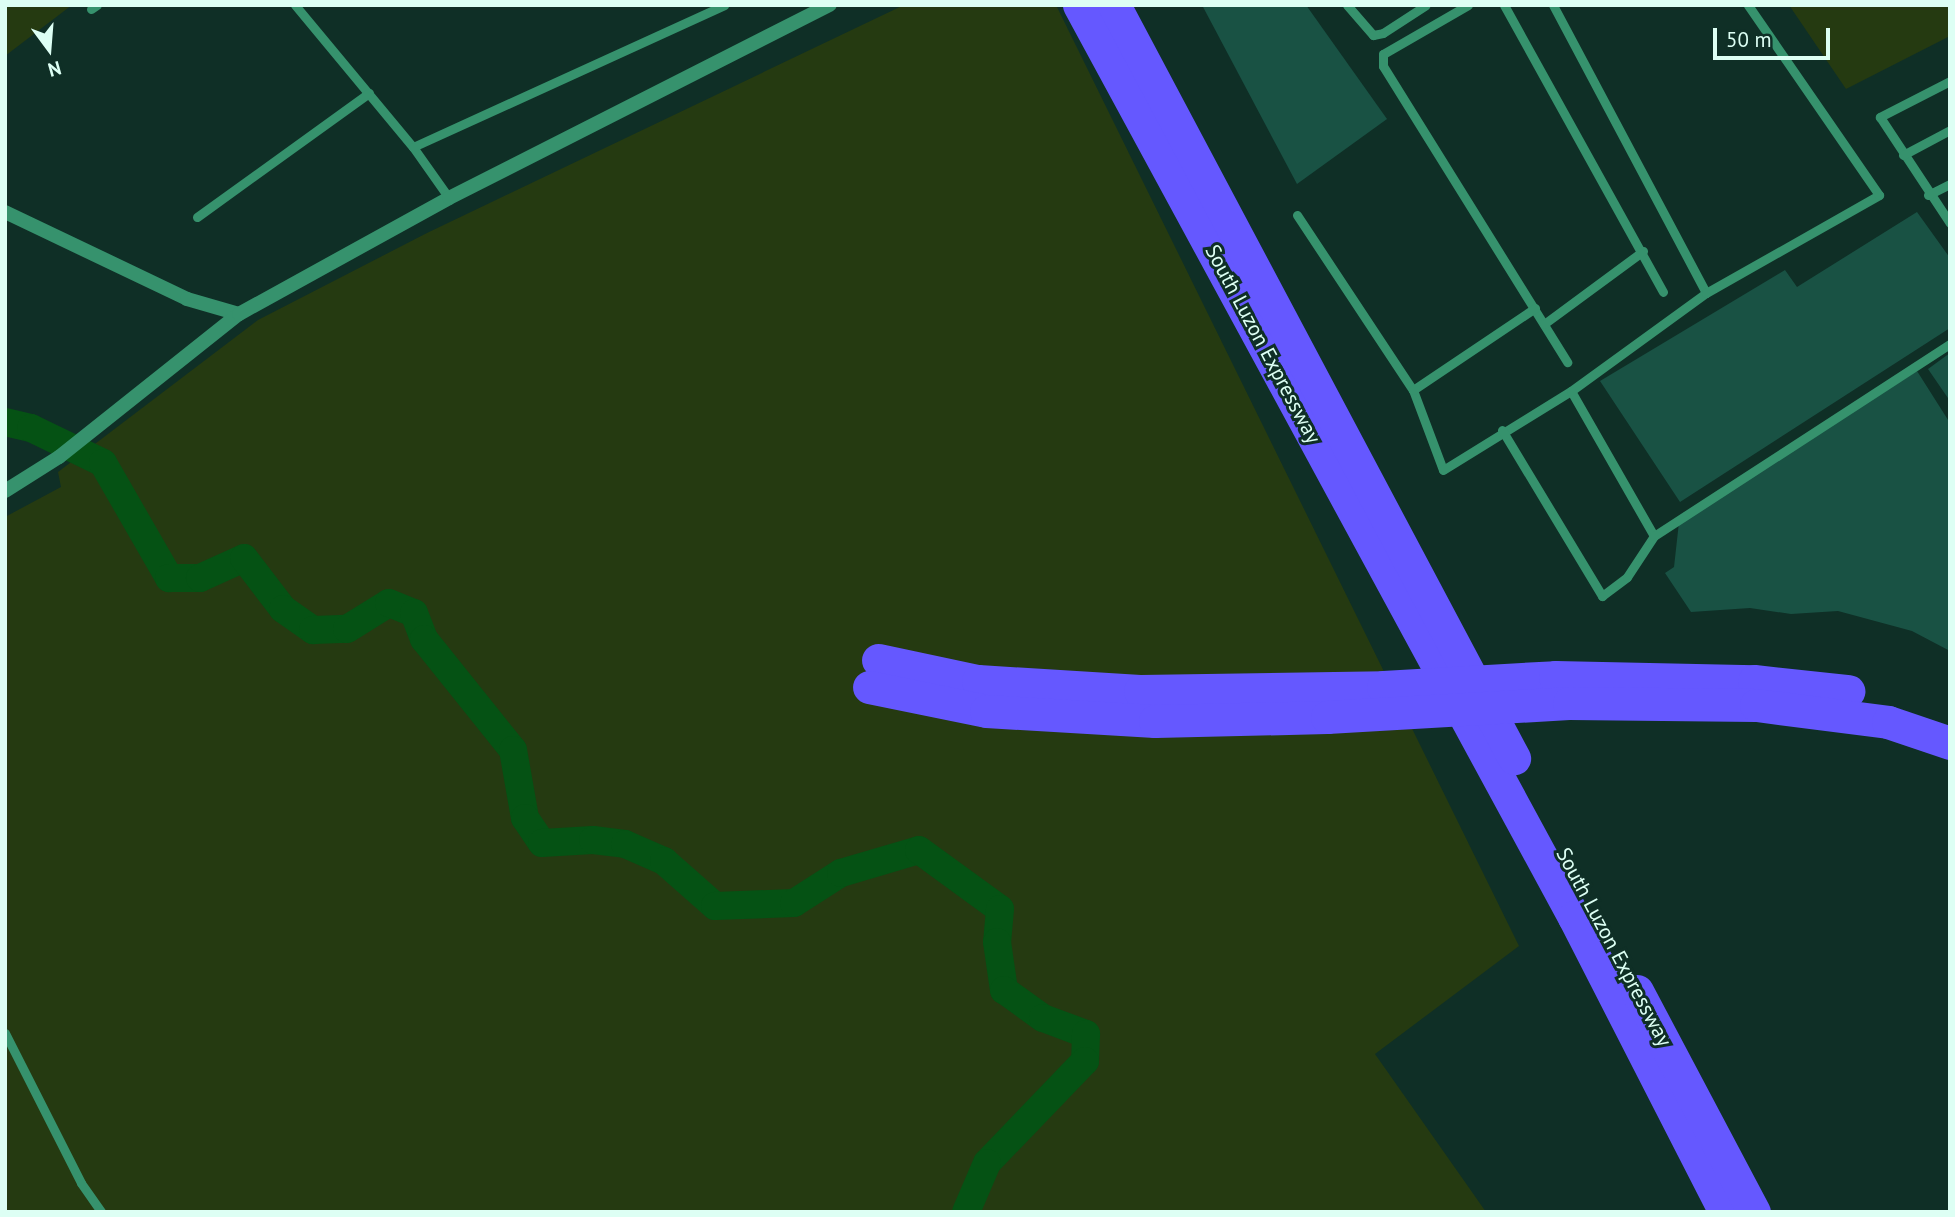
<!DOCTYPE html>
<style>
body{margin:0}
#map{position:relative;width:1955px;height:1217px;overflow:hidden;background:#0f2f26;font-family:"PT Sans",sans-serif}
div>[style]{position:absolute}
.green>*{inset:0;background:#253a11}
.river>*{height:28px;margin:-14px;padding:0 14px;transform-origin:14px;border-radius:14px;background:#055214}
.building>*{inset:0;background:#195244}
.service>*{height:9px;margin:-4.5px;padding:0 4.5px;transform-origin:4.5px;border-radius:4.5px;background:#36926d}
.minor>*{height:14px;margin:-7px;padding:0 7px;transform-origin:7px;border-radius:7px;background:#36926d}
.tertiary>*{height:14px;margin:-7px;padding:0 7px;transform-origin:7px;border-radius:7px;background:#36926d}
.motorway>*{height:33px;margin:-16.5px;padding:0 16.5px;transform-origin:16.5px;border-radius:16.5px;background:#6558ff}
span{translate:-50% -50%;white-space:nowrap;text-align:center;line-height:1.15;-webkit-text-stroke:6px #0f2f26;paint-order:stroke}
.street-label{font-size:21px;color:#ddfff4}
.frame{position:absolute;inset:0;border:7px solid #ddfff4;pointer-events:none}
.north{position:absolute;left:14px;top:14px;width:70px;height:70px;-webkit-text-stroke:5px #0f2f26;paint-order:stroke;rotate:164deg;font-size:19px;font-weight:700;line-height:28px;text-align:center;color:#ddfff4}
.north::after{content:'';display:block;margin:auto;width:24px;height:32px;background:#ddfff4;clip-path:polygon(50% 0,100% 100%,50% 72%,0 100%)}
.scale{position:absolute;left:1713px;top:28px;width:117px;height:32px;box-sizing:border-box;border:4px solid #ddfff4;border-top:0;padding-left:9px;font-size:21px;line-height:24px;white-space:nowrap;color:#ddfff4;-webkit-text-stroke:5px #0f2f26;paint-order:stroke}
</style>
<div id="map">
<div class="green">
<div style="clip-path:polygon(5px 5px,72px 5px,5px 56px)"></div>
<div style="clip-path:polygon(904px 5px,1056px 5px,1519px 946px,1375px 1054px,1486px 1212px,5px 1212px,5px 517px,61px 487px,58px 472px,258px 320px,427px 233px)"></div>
<div style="clip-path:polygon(1789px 5px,1950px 5px,1950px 36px,1846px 89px)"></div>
</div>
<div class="river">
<div style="left:5px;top:422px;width:27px;rotate:13deg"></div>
<div style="left:31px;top:428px;width:80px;rotate:25.9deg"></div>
<div style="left:103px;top:463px;width:133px;rotate:60.1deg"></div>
<div style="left:169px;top:578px;width:31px"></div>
<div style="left:200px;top:578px;width:48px;rotate:-24.4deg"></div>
<div style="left:244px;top:558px;width:64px;rotate:52.6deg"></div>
<div style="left:283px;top:609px;width:37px;rotate:35deg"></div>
<div style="left:313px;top:630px;width:34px;rotate:-2deg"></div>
<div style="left:347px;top:629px;width:49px;rotate:-31.8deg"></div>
<div style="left:389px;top:603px;width:27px;rotate:22deg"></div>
<div style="left:414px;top:613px;width:28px;rotate:69deg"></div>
<div style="left:424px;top:639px;width:142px;rotate:51.3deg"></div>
<div style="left:513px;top:750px;width:69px;rotate:80deg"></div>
<div style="left:525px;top:818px;width:30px;rotate:56deg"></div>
<div style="left:542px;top:843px;width:51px;rotate:-3.4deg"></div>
<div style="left:593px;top:840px;width:32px;rotate:7deg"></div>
<div style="left:625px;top:844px;width:43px;rotate:23.6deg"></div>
<div style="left:664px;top:861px;width:68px;rotate:41.4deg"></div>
<div style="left:715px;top:906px;width:79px;rotate:-2.2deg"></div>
<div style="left:794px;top:903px;width:56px;rotate:-32.6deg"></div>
<div style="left:841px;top:873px;width:81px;rotate:-16.4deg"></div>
<div style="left:919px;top:850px;width:100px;rotate:36.1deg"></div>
<div style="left:1000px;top:909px;width:33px;rotate:95deg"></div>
<div style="left:997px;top:942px;width:49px;rotate:81.7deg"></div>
<div style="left:1004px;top:990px;width:48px;rotate:35.7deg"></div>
<div style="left:1043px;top:1018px;width:46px;rotate:20.4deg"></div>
<div style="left:1086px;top:1034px;width:27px;rotate:92deg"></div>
<div style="left:1085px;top:1061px;width:141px;rotate:133.9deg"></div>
<div style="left:987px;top:1163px;width:53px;rotate:113.2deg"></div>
</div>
<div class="building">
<div style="clip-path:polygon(1202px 5px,1306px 5px,1387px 119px,1297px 184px)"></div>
<div style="clip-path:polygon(1917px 212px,1950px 258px,1950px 328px,1680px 502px,1600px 381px,1785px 270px,1797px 287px)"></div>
<div style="clip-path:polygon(1950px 353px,1950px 401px,1928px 369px)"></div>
<div style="clip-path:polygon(1917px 371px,1950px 423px,1950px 651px,1912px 631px,1838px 611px,1791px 614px,1750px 608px,1691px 612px,1665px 573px,1674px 567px,1679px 522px)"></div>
</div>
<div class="service">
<div style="left:295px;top:5px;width:185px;rotate:50.3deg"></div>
<div style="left:413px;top:147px;width:62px;rotate:54.8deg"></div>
<div style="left:1347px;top:5px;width:40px;rotate:49deg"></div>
<div style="left:1373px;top:35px;width:10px;rotate:-11deg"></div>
<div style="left:1383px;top:33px;width:51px;rotate:-33.1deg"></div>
<div style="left:1468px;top:5px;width:98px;rotate:150deg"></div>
<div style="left:1383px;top:54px;width:12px;rotate:90deg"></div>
<div style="left:1383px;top:66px;width:349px;rotate:58.1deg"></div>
<div style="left:1504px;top:5px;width:328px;rotate:61deg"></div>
<div style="left:1553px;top:5px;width:326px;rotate:62deg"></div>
<div style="left:91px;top:9px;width:7px;rotate:-34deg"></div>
<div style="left:1950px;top:81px;width:79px;rotate:152.8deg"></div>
<div style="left:1880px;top:117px;width:127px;rotate:56.6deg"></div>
<div style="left:413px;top:147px;width:342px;rotate:-24.5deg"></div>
<div style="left:1903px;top:155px;width:53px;rotate:-28deg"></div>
<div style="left:1928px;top:195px;width:25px;rotate:-27deg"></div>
<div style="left:1297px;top:215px;width:210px;rotate:56.5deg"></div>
<div style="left:1413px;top:390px;width:85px;rotate:69.4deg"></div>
<div style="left:1443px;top:470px;width:150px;rotate:-31.7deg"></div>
<div style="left:1571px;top:391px;width:167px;rotate:-36deg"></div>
<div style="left:1706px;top:293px;width:199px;rotate:-29.5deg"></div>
<div style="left:1879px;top:195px;width:231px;rotate:-124.6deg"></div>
<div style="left:197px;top:217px;width:212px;rotate:-35.8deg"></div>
<div style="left:1544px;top:324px;width:123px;rotate:-36.4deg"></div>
<div style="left:1413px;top:390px;width:147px;rotate:-33.9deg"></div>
<div style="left:1502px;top:430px;width:194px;rotate:58.9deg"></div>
<div style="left:1602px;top:596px;width:31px;rotate:-37deg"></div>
<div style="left:1627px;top:577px;width:49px;rotate:-56.6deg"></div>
<div style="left:1654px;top:536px;width:167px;rotate:-119.8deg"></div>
<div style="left:1654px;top:536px;width:353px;rotate:-33deg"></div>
<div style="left:5px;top:1033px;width:168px;rotate:63.1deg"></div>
<div style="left:81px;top:1183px;width:35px;rotate:55deg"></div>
</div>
<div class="minor">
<div style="left:5px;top:212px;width:202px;rotate:25.5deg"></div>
<div style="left:187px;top:299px;width:54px;rotate:16.1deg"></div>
</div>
<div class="tertiary">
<div style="left:5px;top:491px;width:64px;rotate:-32.2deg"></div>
<div style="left:59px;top:457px;width:230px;rotate:-38.5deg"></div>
<div style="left:239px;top:314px;width:240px;rotate:-28.9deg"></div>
<div style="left:449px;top:198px;width:427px;rotate:-26.9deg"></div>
</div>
<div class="motorway">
<div style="left:1079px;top:5px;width:1038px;rotate:61.51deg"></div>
<div style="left:1574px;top:917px;width:331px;rotate:62.9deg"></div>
<div style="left:1114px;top:5px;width:853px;rotate:62.02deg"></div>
<div style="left:878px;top:660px;width:102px;rotate:11.9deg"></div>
<div style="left:978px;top:681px;width:162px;rotate:3.5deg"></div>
<div style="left:1140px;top:691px;width:243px;rotate:-0.9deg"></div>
<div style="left:1383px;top:687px;width:172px;rotate:-3.3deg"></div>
<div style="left:1555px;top:677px;width:199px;rotate:1.2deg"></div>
<div style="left:1754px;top:681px;width:95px;rotate:6.1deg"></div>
<div style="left:869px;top:687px;width:119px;rotate:11.6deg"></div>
<div style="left:986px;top:711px;width:169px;rotate:3.4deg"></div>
<div style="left:1155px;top:721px;width:172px;rotate:-1.3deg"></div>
<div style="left:1327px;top:717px;width:242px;rotate:-3.3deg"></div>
<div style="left:1569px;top:703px;width:187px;rotate:0.6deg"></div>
<div style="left:1756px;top:705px;width:133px;rotate:7.3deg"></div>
<div style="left:1888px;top:722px;width:65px;rotate:18.7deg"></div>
<div style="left:1637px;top:991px;width:250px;rotate:62.1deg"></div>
</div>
<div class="street-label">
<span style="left:1263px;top:344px;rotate:62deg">South Luzon Expressway</span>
<span style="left:1614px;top:947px;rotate:62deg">South Luzon Expressway</span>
</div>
<div class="frame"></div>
<div class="north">N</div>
<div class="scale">50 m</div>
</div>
